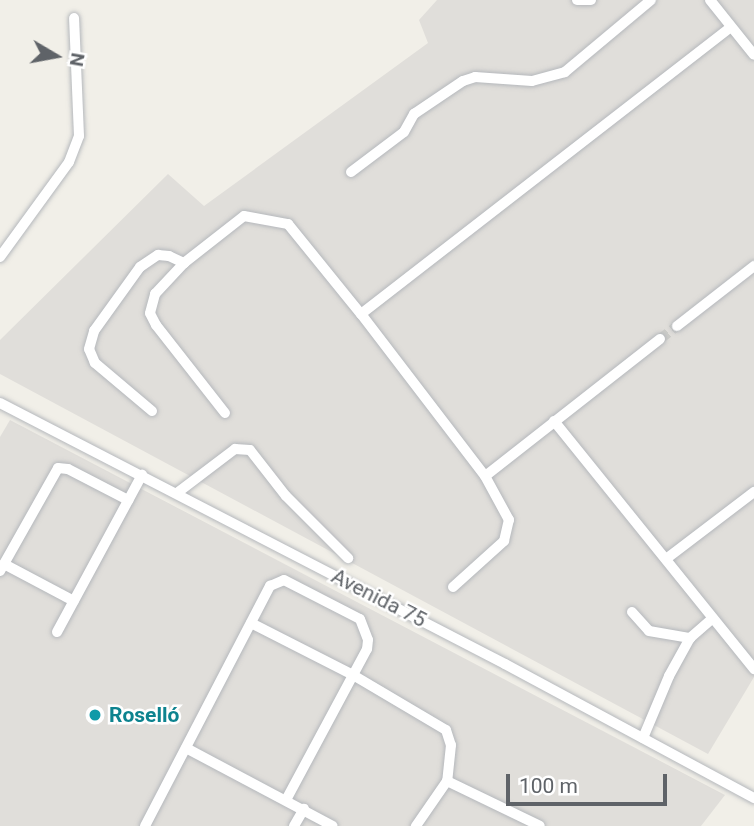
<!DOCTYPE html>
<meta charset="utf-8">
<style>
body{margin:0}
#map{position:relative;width:754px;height:826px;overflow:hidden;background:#f1efe8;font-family:Roboto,sans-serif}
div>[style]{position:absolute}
.industrial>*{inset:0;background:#e0deda}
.minor-tunnel>*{height:10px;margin-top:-5px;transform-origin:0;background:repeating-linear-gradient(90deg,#ccccc8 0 10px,transparent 0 15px)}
.roads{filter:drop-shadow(0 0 2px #b5b8bc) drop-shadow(0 0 2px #b5b8bc)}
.minor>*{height:10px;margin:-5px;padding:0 5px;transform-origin:5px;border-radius:5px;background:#fff}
.dots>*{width:19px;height:19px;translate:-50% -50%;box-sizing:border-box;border:4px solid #fff;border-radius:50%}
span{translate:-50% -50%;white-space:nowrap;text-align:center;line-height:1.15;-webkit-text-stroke:5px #fff;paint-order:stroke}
.street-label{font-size:21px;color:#5f6368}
.culture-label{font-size:21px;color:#0d838f;font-weight:700}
.left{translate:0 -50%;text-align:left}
.north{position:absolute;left:21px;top:21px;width:70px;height:70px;-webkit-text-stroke:5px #fff;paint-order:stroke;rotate:100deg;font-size:19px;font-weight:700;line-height:28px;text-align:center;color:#5f6368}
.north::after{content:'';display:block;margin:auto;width:24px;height:32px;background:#5f6368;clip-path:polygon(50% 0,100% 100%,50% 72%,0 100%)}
.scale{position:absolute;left:506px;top:774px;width:161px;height:32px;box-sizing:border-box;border:4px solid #5f6368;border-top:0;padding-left:9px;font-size:21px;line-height:24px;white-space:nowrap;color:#5f6368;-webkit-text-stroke:5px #fff;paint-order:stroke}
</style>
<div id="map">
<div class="industrial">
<div style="clip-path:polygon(437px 0,754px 0,754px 677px,708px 754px,0 374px,0 340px,168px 174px,204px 206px,428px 43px,419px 20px)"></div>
<div style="clip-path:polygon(10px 420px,725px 795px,701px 826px,0 826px,0 437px)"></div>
</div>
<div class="minor-tunnel">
<div style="left:660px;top:339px;width:21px;rotate:-37deg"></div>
</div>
<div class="roads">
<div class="minor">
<div style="left:577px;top:0;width:14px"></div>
<div style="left:710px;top:0;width:70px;rotate:51.3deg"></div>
<div style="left:351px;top:172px;width:66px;rotate:-37deg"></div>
<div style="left:404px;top:132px;width:21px;rotate:-61deg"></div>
<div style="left:414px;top:114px;width:59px;rotate:-34deg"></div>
<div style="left:463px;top:81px;width:13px;rotate:-18deg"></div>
<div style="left:475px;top:77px;width:57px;rotate:4deg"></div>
<div style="left:532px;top:81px;width:34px;rotate:-15deg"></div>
<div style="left:565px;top:72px;width:112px;rotate:-39.9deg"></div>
<div style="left:0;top:257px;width:117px;rotate:-54deg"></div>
<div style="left:69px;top:162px;width:28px;rotate:-69deg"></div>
<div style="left:79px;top:136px;width:118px;rotate:-92.4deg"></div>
<div style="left:677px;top:326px;width:98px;rotate:-37.9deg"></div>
<div style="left:660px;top:339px;width:222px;rotate:141.9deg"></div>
<div style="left:485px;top:476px;width:204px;rotate:-127.4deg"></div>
<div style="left:361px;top:314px;width:468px;rotate:-37.8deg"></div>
<div style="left:0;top:403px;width:568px;rotate:27.33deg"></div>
<div style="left:505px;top:664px;width:283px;rotate:28.3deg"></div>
<div style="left:152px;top:411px;width:75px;rotate:-139.9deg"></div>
<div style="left:95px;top:363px;width:15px;rotate:-113deg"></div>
<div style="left:89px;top:349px;width:19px;rotate:-74deg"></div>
<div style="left:94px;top:331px;width:79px;rotate:-54.3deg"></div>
<div style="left:140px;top:267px;width:22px;rotate:-34deg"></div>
<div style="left:158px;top:255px;width:11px;rotate:5deg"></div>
<div style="left:169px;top:256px;width:17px;rotate:25deg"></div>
<div style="left:225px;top:413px;width:112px;rotate:-128.1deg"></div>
<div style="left:156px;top:325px;width:13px;rotate:-117deg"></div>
<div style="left:150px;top:313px;width:20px;rotate:-75deg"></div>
<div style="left:155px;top:294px;width:42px;rotate:-46.9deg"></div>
<div style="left:184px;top:263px;width:76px;rotate:-38.1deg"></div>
<div style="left:244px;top:216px;width:45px;rotate:10.3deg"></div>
<div style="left:288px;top:224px;width:116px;rotate:51deg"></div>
<div style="left:554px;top:421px;width:319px;rotate:51.1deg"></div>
<div style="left:177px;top:493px;width:73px;rotate:-37.2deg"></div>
<div style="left:235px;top:449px;width:15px;rotate:4deg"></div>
<div style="left:250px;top:450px;width:58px;rotate:52deg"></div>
<div style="left:286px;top:496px;width:88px;rotate:45deg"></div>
<div style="left:666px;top:559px;width:111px;rotate:-37.3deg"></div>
<div style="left:4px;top:564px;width:79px;rotate:27.9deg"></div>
<div style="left:0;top:571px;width:118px;rotate:-60.6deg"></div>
<div style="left:58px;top:468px;width:10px;rotate:6deg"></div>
<div style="left:68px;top:469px;width:68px;rotate:27.3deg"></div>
<div style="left:453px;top:587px;width:69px;rotate:-42deg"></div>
<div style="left:504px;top:541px;width:22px;rotate:-77deg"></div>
<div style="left:509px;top:520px;width:50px;rotate:-118.6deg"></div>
<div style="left:632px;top:612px;width:25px;rotate:48deg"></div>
<div style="left:649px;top:631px;width:42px;rotate:9.7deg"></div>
<div style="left:251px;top:623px;width:114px;rotate:27deg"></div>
<div style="left:353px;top:675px;width:108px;rotate:30.6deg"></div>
<div style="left:446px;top:730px;width:16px;rotate:72deg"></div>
<div style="left:451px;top:745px;width:36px;rotate:96deg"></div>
<div style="left:447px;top:781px;width:55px;rotate:124.6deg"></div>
<div style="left:57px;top:632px;width:179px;rotate:-61.6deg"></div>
<div style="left:643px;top:738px;width:67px;rotate:-67.2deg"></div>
<div style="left:669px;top:676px;width:43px;rotate:-61.1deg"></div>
<div style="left:690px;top:638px;width:30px;rotate:-41deg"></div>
<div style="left:186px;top:748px;width:166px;rotate:28deg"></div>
<div style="left:447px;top:781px;width:103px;rotate:25.8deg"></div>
<div style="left:145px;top:826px;width:271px;rotate:-62.5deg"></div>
<div style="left:270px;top:586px;width:15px;rotate:-23deg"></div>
<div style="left:284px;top:580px;width:85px;rotate:27.2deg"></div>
<div style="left:360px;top:619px;width:22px;rotate:69deg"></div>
<div style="left:368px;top:640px;width:9px;rotate:96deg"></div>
<div style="left:367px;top:649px;width:171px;rotate:118.2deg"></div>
<div style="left:294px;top:826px;width:20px;rotate:-60deg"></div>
</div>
</div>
<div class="dots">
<div style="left:95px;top:715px;background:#0f9aa8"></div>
</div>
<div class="street-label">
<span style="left:379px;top:598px;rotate:27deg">Avenida 75</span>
</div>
<div class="culture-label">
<span class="left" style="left:109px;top:715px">Roselló</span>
</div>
<div class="north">N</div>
<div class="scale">100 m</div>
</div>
